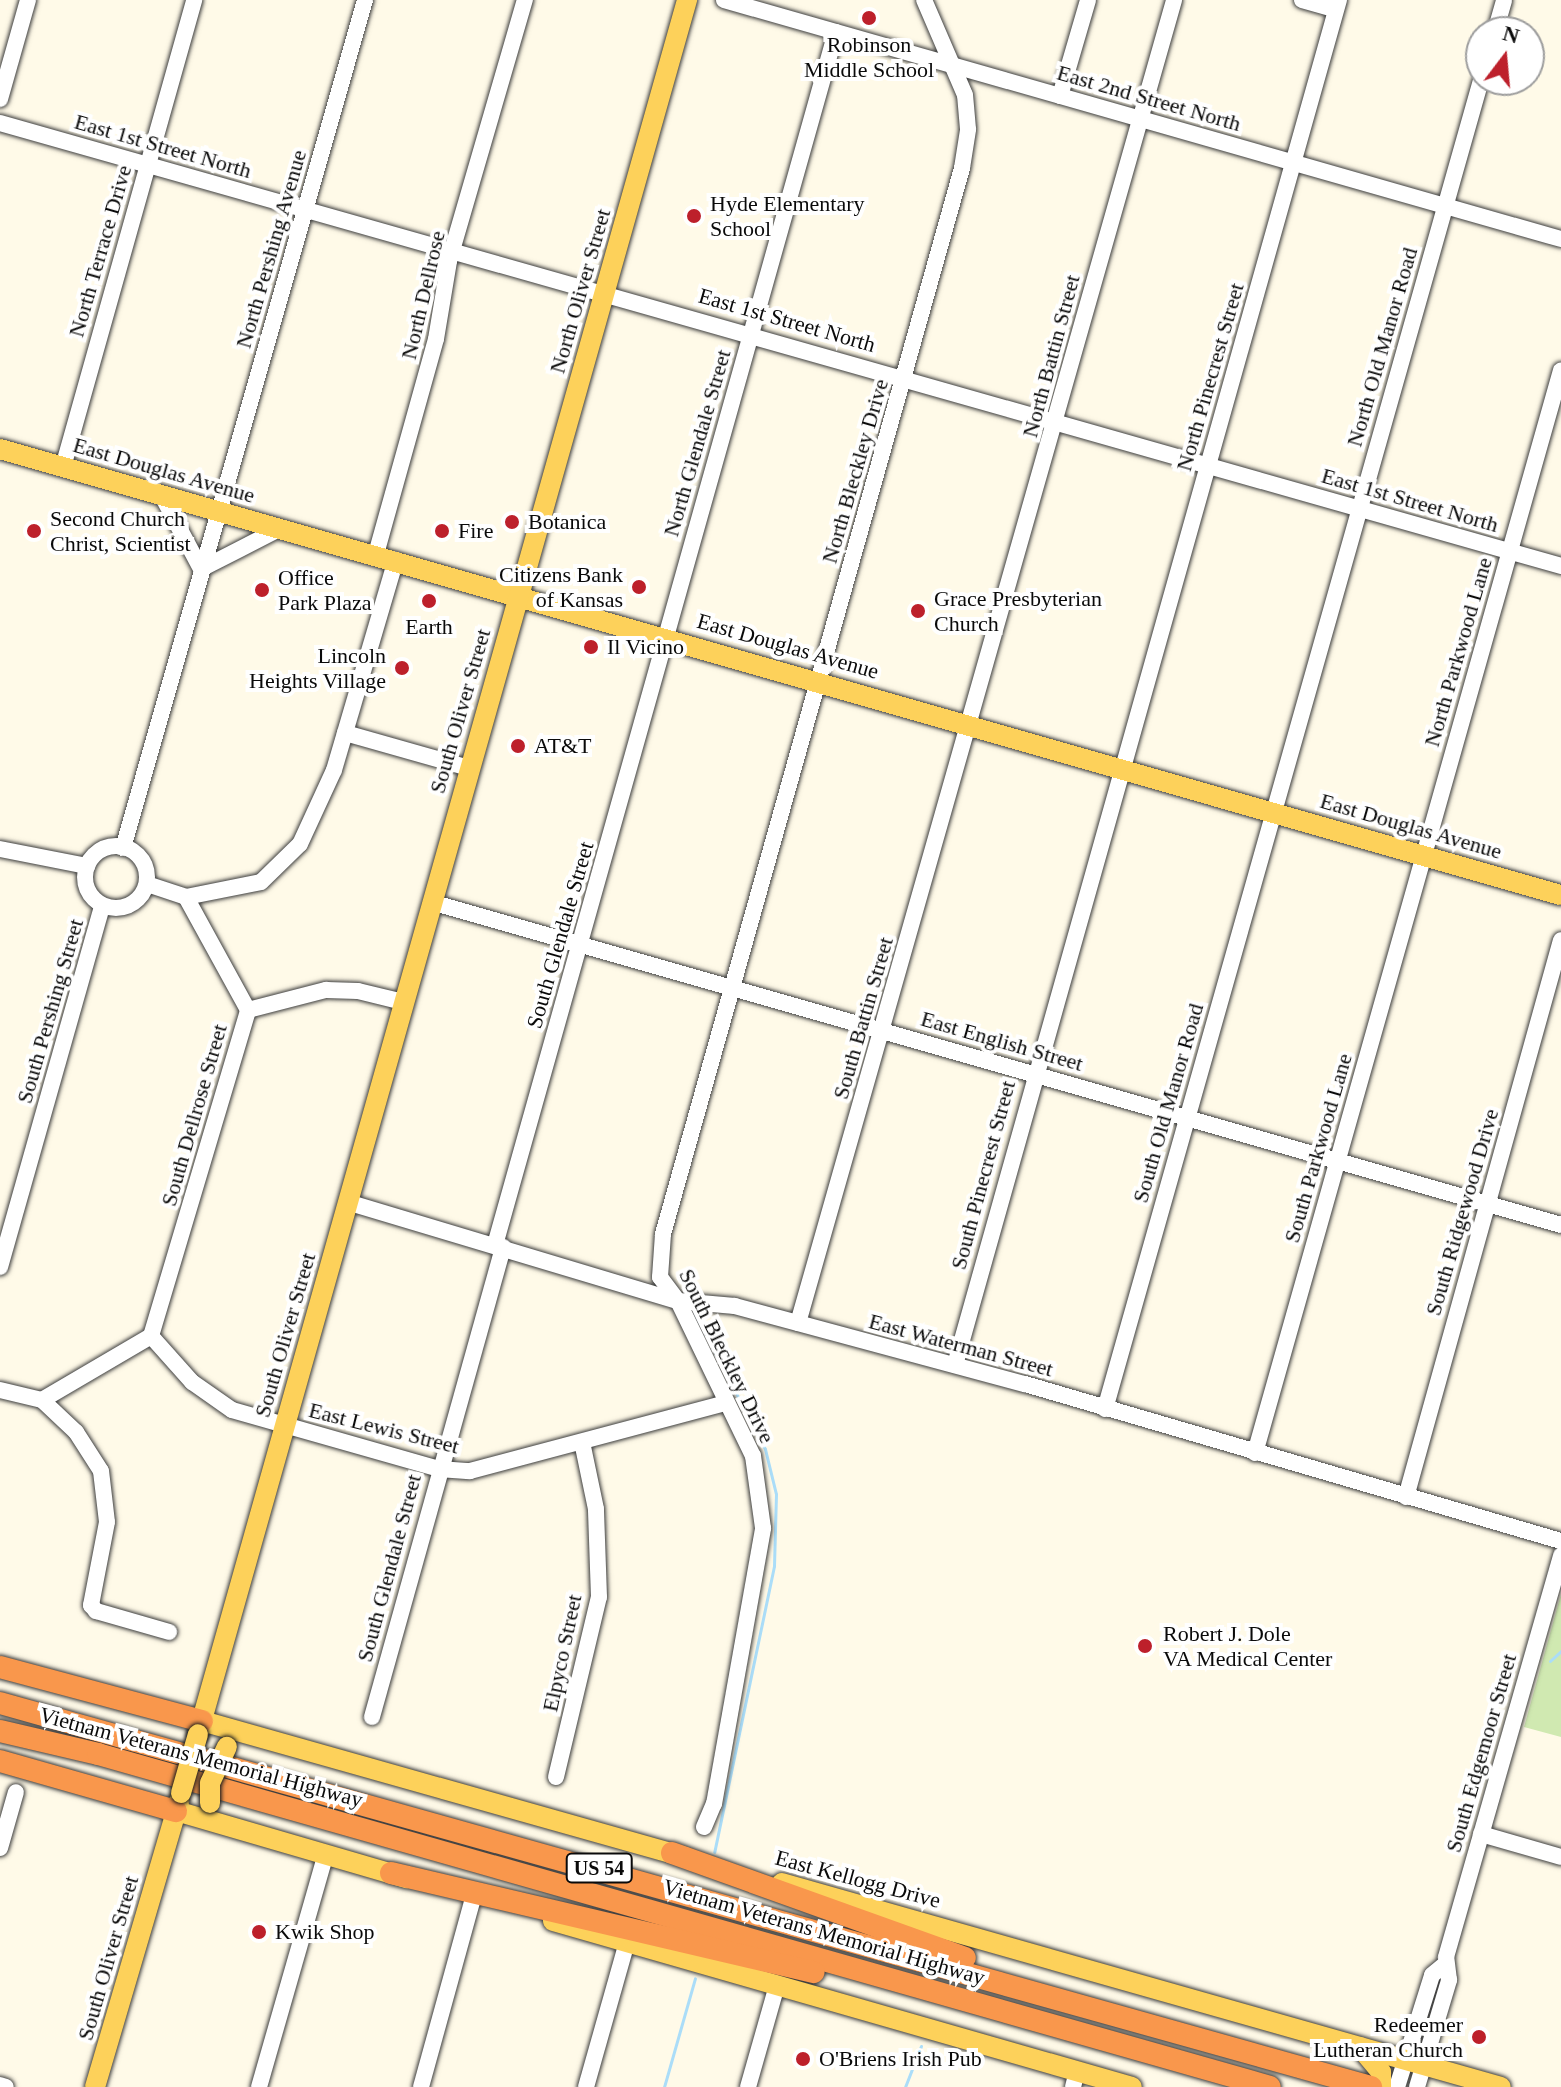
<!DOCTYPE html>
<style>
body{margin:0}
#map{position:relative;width:1561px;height:2087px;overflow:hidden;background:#fffae8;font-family:"Times New Roman",serif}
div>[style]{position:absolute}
.green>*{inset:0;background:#d0e9b1}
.stream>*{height:3px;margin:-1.5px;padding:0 1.5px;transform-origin:1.5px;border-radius:1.5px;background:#abddf8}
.roads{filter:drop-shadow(0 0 2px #3d3d3d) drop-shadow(0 0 2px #3d3d3d)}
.minor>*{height:16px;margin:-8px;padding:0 8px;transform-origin:8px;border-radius:8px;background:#fff}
.minor>.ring{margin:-8px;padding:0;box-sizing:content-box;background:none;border:16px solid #fff;border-radius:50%}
.major>*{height:20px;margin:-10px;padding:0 10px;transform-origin:10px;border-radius:10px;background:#fdd15a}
.highway>*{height:22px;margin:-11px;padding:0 11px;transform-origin:11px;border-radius:11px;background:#f9974c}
.bridges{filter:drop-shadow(0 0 2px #1b1b1b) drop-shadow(0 0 2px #1b1b1b)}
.major-bridge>*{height:20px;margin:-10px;padding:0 10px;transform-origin:10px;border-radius:10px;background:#fdd15a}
.dots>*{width:22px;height:22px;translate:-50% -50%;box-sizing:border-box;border:4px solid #fff;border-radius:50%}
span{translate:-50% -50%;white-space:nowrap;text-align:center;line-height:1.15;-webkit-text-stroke:8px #fff;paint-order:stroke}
.shield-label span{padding:2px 6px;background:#fff;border:2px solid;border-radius:6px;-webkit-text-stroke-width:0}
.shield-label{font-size:20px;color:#0a0a0a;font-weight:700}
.poi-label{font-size:22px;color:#0a0a0a}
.left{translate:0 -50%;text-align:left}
.right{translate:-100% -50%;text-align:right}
.street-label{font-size:22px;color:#0a0a0a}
.north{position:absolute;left:1465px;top:16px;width:80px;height:80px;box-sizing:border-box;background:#fff;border:2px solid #9d9d9d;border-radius:50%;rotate:16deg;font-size:22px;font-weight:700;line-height:32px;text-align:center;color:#0a0a0a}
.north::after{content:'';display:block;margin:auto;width:28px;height:36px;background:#bd202b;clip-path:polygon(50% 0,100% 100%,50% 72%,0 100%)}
</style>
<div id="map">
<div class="green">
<div style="clip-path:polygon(1561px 1594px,1561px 1737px,1524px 1727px)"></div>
</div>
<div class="stream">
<div style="left:694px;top:1312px;width:154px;rotate:62.6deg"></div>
<div style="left:765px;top:1449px;width:46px;rotate:76.3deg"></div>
<div style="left:776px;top:1494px;width:72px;rotate:91.6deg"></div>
<div style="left:774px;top:1566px;width:292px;rotate:101.8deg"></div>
<div style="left:1550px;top:1661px;width:15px;rotate:-42deg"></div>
<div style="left:664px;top:2087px;width:113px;rotate:-74.1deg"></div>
<div style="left:905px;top:2087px;width:44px;rotate:-68.7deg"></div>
</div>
<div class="roads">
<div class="minor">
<div style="left:724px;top:0;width:870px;rotate:15.94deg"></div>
<div style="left:1302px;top:0;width:35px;rotate:16deg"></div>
<div style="left:1495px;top:32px;width:33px;rotate:-74deg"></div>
<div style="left:1060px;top:96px;width:100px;rotate:-73.7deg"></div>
<div style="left:0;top:99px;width:103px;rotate:-74.2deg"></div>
<div style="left:0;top:123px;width:1623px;rotate:15.84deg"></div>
<div style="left:63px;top:467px;width:485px;rotate:-74.3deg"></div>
<div style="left:161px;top:494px;width:85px;rotate:61.9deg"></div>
<div style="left:201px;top:569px;width:90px;rotate:-27.1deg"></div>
<div style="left:376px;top:554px;width:223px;rotate:-74.4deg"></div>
<div style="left:436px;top:339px;width:79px;rotate:-80.5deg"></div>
<div style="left:449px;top:261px;width:272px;rotate:-73.8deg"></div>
<div style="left:345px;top:733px;width:129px;rotate:15.8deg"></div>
<div class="ring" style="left:85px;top:846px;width:46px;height:46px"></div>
<div style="left:123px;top:848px;width:882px;rotate:-74.07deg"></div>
<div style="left:0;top:849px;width:89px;rotate:11.1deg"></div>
<div style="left:147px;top:884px;width:41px;rotate:18.4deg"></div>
<div style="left:431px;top:902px;width:1175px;rotate:15.95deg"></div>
<div style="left:248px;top:1010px;width:81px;rotate:-14.4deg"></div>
<div style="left:326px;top:990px;width:32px;rotate:2deg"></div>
<div style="left:358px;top:991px;width:46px;rotate:13.7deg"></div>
<div style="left:347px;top:1202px;width:345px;rotate:16.7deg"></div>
<div style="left:678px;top:1301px;width:57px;rotate:5deg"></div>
<div style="left:735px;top:1306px;width:300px;rotate:15.1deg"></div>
<div style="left:1025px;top:1384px;width:559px;rotate:16.33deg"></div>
<div style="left:495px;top:1245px;width:1260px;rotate:-74.3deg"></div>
<div style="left:0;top:1267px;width:375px;rotate:-74.2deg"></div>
<div style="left:798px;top:1323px;width:1375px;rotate:-74.13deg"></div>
<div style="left:151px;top:1336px;width:62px;rotate:48.3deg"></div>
<div style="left:192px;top:1382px;width:49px;rotate:35deg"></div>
<div style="left:232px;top:1410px;width:215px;rotate:15.9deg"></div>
<div style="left:439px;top:1469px;width:31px;rotate:4deg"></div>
<div style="left:470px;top:1471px;width:264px;rotate:-14.9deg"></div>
<div style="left:955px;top:1365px;width:1418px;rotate:-74.29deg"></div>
<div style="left:0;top:1390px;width:43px;rotate:13.4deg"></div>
<div style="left:42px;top:1400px;width:47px;rotate:43.3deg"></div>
<div style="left:76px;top:1432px;width:46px;rotate:57.3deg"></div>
<div style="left:101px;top:1471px;width:51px;rotate:83.3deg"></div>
<div style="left:107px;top:1522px;width:85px;rotate:100.9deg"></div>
<div style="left:91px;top:1605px;width:8px;rotate:50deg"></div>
<div style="left:96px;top:1611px;width:76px;rotate:16deg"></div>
<div style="left:42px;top:1400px;width:126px;rotate:-30.4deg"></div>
<div style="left:151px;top:1336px;width:340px;rotate:-73.4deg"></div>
<div style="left:248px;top:1010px;width:129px;rotate:-118.8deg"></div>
<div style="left:186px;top:897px;width:76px;rotate:-11.3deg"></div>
<div style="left:261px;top:882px;width:54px;rotate:-44.3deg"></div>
<div style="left:300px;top:844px;width:81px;rotate:-65.3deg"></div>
<div style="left:334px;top:770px;width:219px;rotate:-73.6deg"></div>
<div style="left:1105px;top:1409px;width:1381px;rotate:-74.2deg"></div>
<div style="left:1255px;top:1453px;width:1125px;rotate:-74.22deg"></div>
<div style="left:1406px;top:1497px;width:578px;rotate:-74.45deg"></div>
<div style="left:372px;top:1717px;width:488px;rotate:-74.4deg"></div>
<div style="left:556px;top:1777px;width:185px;rotate:-76.6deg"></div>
<div style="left:599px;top:1597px;width:88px;rotate:-92deg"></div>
<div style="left:596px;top:1509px;width:68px;rotate:-101.8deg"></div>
<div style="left:704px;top:1827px;width:25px;rotate:-67deg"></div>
<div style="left:714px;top:1804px;width:280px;rotate:-79.9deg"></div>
<div style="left:763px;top:1528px;width:73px;rotate:-97.9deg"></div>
<div style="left:753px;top:1456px;width:172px;rotate:-115.8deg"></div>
<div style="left:678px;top:1301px;width:30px;rotate:-127deg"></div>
<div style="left:660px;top:1277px;width:43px;rotate:-86deg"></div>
<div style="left:663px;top:1234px;width:1107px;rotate:-74.33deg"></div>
<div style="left:962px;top:168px;width:39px;rotate:-81deg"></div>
<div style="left:968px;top:129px;width:34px;rotate:-95deg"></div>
<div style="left:965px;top:95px;width:103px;rotate:-113.3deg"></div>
<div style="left:1481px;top:1834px;width:83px;rotate:16deg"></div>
<div style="left:0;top:1848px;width:58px;rotate:-74.1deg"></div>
<div style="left:0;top:2085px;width:6px;rotate:18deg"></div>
<div style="left:259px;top:2087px;width:243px;rotate:-74deg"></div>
<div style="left:421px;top:2087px;width:196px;rotate:-74.6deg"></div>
<div style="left:586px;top:2087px;width:151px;rotate:-74.2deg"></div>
<div style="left:748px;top:2087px;width:106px;rotate:-74.1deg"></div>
<div style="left:1073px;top:2087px;width:16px;rotate:-76deg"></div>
<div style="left:1397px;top:2087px;width:117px;rotate:-72.6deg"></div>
<div style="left:1432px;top:1975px;width:17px;rotate:-40deg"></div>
<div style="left:1417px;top:2087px;width:112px;rotate:-73.3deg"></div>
<div style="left:1449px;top:1980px;width:23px;rotate:-97deg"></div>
<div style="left:1446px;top:1957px;width:418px;rotate:-74deg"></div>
</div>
<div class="major">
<div style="left:0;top:449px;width:1623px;rotate:15.95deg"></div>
<div style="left:202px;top:1721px;width:502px;rotate:15.73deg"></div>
<div style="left:198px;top:1734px;width:1802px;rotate:-74.25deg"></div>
<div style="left:176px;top:1811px;width:241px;rotate:16.2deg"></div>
<div style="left:782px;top:1883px;width:747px;rotate:15.84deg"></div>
<div style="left:553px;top:1921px;width:602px;rotate:16deg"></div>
<div style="left:1360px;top:2047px;width:33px;rotate:50deg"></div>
<div style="left:1381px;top:2072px;width:15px;rotate:90deg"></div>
<div style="left:95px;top:2087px;width:298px;rotate:-73.6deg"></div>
</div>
<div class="highway">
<div style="left:0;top:1667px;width:209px;rotate:15deg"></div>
<div style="left:0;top:1703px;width:1424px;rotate:15.65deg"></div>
<div style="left:0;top:1731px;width:101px;rotate:13.2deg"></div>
<div style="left:98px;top:1754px;width:1218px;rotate:15.86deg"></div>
<div style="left:0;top:1761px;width:183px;rotate:15.9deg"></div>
<div style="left:672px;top:1853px;width:311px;rotate:19.7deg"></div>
<div style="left:391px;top:1873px;width:434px;rotate:13.2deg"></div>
</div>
</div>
<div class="bridges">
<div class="major-bridge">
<div style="left:181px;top:1793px;width:61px;rotate:-73.9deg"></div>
<div style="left:210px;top:1803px;width:20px;rotate:-90deg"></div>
<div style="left:210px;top:1783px;width:40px;rotate:-65deg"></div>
</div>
</div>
<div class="dots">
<div style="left:869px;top:18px;background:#bd202b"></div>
<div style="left:694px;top:216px;background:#bd202b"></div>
<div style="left:512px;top:522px;background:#bd202b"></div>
<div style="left:34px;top:531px;background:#bd202b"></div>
<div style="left:442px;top:531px;background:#bd202b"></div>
<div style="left:639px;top:587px;background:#bd202b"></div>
<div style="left:262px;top:590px;background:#bd202b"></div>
<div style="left:429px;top:601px;background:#bd202b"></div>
<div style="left:918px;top:611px;background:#bd202b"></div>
<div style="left:591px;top:647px;background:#bd202b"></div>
<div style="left:402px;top:668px;background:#bd202b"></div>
<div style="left:518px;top:746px;background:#bd202b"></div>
<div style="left:1145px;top:1646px;background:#bd202b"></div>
<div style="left:259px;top:1932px;background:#bd202b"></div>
<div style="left:1479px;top:2037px;background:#bd202b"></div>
<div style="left:803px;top:2059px;background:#bd202b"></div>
</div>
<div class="shield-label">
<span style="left:599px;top:1868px">US 54</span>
</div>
<div class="poi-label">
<span style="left:869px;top:57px">Robinson<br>Middle School</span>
<span class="left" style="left:710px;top:216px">Hyde Elementary<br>School</span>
<span class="left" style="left:50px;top:531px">Second Church<br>Christ, Scientist</span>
<span class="left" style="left:528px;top:522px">Botanica</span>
<span class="left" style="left:458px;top:531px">Fire</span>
<span class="right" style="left:623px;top:587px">Citizens Bank<br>of Kansas</span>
<span class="left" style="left:278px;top:590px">Office<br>Park Plaza</span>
<span class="left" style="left:934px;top:611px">Grace Presbyterian<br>Church</span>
<span style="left:429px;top:627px">Earth</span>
<span class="left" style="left:607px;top:647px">Il Vicino</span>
<span class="right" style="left:386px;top:668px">Lincoln<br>Heights Village</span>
<span class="left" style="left:534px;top:746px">AT&amp;T</span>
<span class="left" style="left:1163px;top:1646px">Robert J. Dole<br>VA Medical Center</span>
<span class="left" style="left:275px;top:1932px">Kwik Shop</span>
<span class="right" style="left:1463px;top:2037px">Redeemer<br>Lutheran Church</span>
<span class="left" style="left:819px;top:2059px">O'Briens Irish Pub</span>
</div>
<div class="street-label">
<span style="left:1149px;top:98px;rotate:16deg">East 2nd Street North</span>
<span style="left:163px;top:146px;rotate:16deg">East 1st Street North</span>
<span style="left:271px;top:249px;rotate:-74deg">North Pershing Avenue</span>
<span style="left:100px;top:251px;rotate:-74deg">North Terrace Drive</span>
<span style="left:580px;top:291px;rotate:-74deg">North Oliver Street</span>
<span style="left:423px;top:295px;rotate:-77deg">North Dellrose</span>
<span style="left:787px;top:320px;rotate:16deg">East 1st Street North</span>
<span style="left:1382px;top:347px;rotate:-74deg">North Old Manor Road</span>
<span style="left:1051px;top:356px;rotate:-75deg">North Battin Street</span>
<span style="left:1210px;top:377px;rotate:-74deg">North Pinecrest Street</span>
<span style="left:697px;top:443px;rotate:-74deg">North Glendale Street</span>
<span style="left:164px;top:470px;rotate:16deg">East Douglas Avenue</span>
<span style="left:855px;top:471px;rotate:-74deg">North Bleckley Drive</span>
<span style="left:1410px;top:500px;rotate:16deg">East 1st Street North</span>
<span style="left:788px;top:646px;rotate:16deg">East Douglas Avenue</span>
<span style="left:1458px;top:652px;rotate:-74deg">North Parkwood Lane</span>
<span style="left:460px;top:711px;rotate:-74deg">South Oliver Street</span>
<span style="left:1411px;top:826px;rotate:16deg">East Douglas Avenue</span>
<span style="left:560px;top:935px;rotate:-74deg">South Glendale Street</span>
<span style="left:50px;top:1011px;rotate:-74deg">South Pershing Street</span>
<span style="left:863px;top:1018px;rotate:-74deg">South Battin Street</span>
<span style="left:1002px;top:1041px;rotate:16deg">East English Street</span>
<span style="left:1168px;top:1103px;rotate:-74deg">South Old Manor Road</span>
<span style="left:194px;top:1115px;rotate:-74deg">South Dellrose Street</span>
<span style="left:1318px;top:1148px;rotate:-74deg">South Parkwood Lane</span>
<span style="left:983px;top:1175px;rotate:-75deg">South Pinecrest Street</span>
<span style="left:1462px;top:1212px;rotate:-74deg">South Ridgewood Drive</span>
<span style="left:285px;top:1335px;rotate:-74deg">South Oliver Street</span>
<span style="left:961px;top:1345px;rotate:15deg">East Waterman Street</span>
<span style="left:727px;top:1356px;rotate:64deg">South Bleckley Drive</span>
<span style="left:384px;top:1428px;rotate:14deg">East Lewis Street</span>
<span style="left:389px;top:1568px;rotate:-75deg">South Glendale Street</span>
<span style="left:562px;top:1653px;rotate:-78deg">Elpyco Street</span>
<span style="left:1481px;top:1753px;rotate:-74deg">South Edgemoor Street</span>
<span style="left:201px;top:1757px;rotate:15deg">Vietnam Veterans Memorial Highway</span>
<span style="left:858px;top:1879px;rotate:15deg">East Kellogg Drive</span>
<span style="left:824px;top:1932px;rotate:16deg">Vietnam Veterans Memorial Highway</span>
<span style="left:108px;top:1958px;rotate:-74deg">South Oliver Street</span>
</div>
<div class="north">N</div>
</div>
